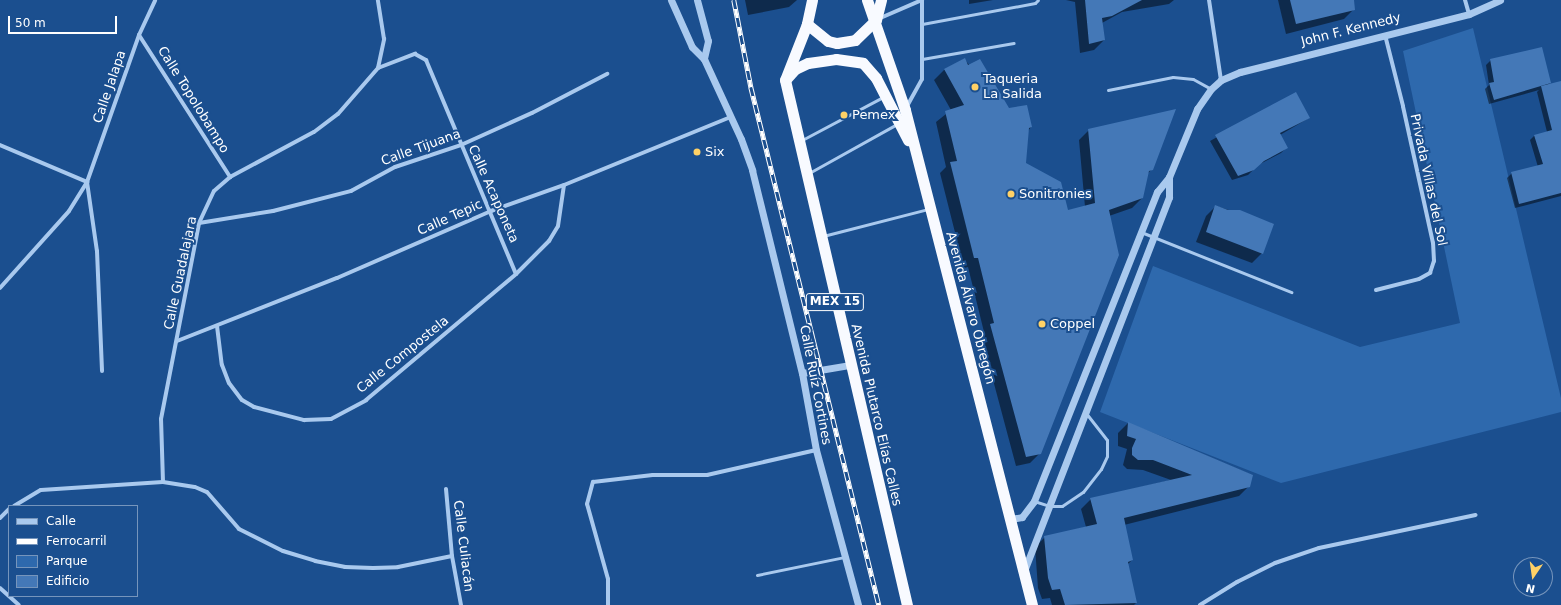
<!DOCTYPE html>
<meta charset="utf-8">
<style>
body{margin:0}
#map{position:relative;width:1561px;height:605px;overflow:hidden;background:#1b4f8f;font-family:"DejaVu Sans",sans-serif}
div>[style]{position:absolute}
.green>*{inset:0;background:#2e69ad}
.shadow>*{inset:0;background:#0007}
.building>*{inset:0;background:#4478b7}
.service>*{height:3px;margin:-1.5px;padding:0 1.5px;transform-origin:1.5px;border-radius:1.5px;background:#a9c9ee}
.minor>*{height:4px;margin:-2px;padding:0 2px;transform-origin:2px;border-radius:2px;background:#a9c9ee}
.tertiary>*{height:7px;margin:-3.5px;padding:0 3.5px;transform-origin:3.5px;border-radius:3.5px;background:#a9c9ee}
.trunk>*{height:11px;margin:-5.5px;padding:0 5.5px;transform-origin:5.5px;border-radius:5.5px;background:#f8faff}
.rail>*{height:4.5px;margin-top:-2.25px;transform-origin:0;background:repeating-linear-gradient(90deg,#1b4f8f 0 9px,#fff 0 18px);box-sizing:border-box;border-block:1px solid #fff}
.dots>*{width:11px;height:11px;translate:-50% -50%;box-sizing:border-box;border:2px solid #1b4f8f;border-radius:50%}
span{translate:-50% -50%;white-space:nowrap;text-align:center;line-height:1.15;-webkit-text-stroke:4px #1b4f8f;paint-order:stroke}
.shield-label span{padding:1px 3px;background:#1b4f8f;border:1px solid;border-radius:3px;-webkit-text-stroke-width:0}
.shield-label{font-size:12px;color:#fff;font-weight:700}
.street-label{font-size:13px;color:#fff}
.poi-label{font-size:13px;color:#fff}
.left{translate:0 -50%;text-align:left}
.legend{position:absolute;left:8px;top:505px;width:130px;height:92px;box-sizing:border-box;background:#1b4f8f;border:1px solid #7695bc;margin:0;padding:5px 7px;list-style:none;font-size:12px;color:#fff}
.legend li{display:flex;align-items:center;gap:8px;height:20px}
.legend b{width:20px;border:1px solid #7695bc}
.north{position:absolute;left:1513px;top:557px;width:40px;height:40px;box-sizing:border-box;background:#1b4f8f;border:1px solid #7695bc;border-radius:50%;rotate:193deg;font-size:11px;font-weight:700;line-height:16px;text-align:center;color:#fff}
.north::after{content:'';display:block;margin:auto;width:14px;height:18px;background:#ffd166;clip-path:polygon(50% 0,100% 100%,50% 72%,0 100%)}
.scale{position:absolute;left:8px;top:16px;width:109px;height:18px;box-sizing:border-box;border:2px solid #fff;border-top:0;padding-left:5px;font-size:12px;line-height:14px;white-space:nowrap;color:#fff;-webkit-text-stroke:3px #1b4f8f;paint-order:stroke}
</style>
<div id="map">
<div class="green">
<div style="clip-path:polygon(1473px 28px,1561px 398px,1561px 412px,1281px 483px,1100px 412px,1153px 266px,1360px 347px,1460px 323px,1403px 51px)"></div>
</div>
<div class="shadow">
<div style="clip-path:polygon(745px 0,797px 0,789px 7px,748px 15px)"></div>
<div style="clip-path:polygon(969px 0,993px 0,969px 4px)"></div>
<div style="clip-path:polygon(1066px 0,1174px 0,1169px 4px,1122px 12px,1102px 23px,1104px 40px,1094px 50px,1080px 53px,1075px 2px)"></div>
<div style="clip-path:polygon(1278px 0,1353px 0,1354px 9px,1344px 19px,1286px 34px)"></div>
<div style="clip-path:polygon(964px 59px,1009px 109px,1031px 127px,1028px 131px,1025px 164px,1067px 211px,1085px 207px,1079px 140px,1089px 130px,1152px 169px,1147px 174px,1142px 198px,1132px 208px,1109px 216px,1040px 453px,1030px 463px,1016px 466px,981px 335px,984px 332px,968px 267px,964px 268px,940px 173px,946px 167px,936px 122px,951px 110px,934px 80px,944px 70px)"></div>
<div style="clip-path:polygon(1491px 60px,1550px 83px,1548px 85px,1561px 82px,1561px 196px,1515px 208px,1507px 178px,1512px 173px,1538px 167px,1530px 140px,1534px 136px,1547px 132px,1537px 92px,1539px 90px,1489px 104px,1485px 89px,1489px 85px,1486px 65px)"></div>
<div style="clip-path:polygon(1296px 93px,1309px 118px,1280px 135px,1286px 148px,1281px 153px,1258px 165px,1248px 175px,1232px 180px,1210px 141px)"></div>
<div style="clip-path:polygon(1216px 206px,1273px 224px,1262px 253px,1252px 263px,1196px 242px,1206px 216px)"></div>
<div style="clip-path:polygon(1128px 423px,1252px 475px,1249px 486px,1239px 496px,1124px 525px,1132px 560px,1127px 565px,1136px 603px,1134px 605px,1052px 605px,1050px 598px,1042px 599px,1038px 588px,1035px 547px,1045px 537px,1086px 527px,1081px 509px,1091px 499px,1171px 480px,1143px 470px,1127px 469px,1123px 465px,1127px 449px,1118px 446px,1118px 433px)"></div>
</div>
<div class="building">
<div style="clip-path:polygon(1085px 0,1142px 0,1112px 16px,1102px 18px,1105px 40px,1089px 44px)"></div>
<div style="clip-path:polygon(1290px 0,1354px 0,1355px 10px,1296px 24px)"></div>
<div style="clip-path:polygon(1542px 47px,1551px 83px,1494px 100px,1489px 83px,1494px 82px,1490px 59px)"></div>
<div style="clip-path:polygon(965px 58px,968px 65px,980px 59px,1009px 108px,1027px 105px,1032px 127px,1029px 128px,1026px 163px,1061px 182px,1068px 210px,1095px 203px,1088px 129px,1176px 109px,1153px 170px,1149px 171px,1143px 198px,1109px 210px,1119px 255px,1041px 454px,1026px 457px,990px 324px,994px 323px,978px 258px,974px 258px,950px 162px,957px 161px,945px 111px,964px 105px,944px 69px)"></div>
<div style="clip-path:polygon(1561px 81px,1561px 193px,1519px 204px,1511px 172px,1543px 164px,1534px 135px,1552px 130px,1541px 86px)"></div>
<div style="clip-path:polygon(1296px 92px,1310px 118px,1280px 133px,1288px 148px,1264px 161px,1254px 170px,1238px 176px,1215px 135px)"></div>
<div style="clip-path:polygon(1215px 205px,1228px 210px,1240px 210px,1274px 224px,1263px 254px,1206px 232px)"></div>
<div style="clip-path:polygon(1128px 422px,1253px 475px,1250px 487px,1124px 518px,1133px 560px,1128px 562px,1137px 603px,1065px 605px,1060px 589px,1052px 590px,1048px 578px,1044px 536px,1097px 524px,1090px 498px,1192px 475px,1153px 460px,1138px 460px,1132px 455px,1132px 448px,1136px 439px,1127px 436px)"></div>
</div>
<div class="service">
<div style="left:922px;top:24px;width:115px;rotate:-10.5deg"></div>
<div style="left:1035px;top:3px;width:4px;rotate:-45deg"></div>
<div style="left:922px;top:59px;width:93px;rotate:-9.9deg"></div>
<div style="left:1108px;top:90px;width:66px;rotate:-11.3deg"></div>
<div style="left:1173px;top:77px;width:20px;rotate:6deg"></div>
<div style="left:1193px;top:79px;width:21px;rotate:29deg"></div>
<div style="left:802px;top:140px;width:92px;rotate:-28deg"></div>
<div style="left:809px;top:173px;width:101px;rotate:-29.1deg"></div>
<div style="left:1141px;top:232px;width:162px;rotate:21.8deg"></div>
<div style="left:823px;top:236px;width:108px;rotate:-14.4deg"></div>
<div style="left:1034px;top:501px;width:16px;rotate:18deg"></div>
<div style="left:1049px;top:506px;width:13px"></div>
<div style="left:1062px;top:506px;width:25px;rotate:-34deg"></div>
<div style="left:1083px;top:492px;width:29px;rotate:-52deg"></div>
<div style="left:1101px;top:469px;width:14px;rotate:-65deg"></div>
<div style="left:1107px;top:456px;width:16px;rotate:-90deg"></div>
<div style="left:1107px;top:440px;width:34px;rotate:-128deg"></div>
<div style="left:757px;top:575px;width:90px;rotate:-11.6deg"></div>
</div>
<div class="minor">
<div style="left:1209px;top:0;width:81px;rotate:81.5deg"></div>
<div style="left:1465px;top:0;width:15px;rotate:74deg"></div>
<div style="left:878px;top:19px;width:48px;rotate:-23.4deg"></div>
<div style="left:139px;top:35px;width:169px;rotate:57.3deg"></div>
<div style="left:378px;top:68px;width:40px;rotate:-21deg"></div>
<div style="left:415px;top:54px;width:13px;rotate:29deg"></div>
<div style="left:426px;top:60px;width:232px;rotate:67.2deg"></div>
<div style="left:906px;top:108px;width:33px;rotate:-61deg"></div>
<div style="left:922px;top:79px;width:79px;rotate:-90deg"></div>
<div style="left:0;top:145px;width:95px;rotate:23deg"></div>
<div style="left:87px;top:182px;width:70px;rotate:81.8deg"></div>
<div style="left:97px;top:251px;width:120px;rotate:87.6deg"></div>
<div style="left:199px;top:223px;width:75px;rotate:-9.2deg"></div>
<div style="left:273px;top:211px;width:81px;rotate:-14.4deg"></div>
<div style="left:351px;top:191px;width:50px;rotate:-28.6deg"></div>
<div style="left:395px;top:167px;width:70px;rotate:-18.4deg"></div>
<div style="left:461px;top:145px;width:78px;rotate:-24.3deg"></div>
<div style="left:532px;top:113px;width:85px;rotate:-27.5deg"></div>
<div style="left:0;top:288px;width:103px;rotate:-48.1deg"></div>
<div style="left:69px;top:211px;width:34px;rotate:-58deg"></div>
<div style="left:87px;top:182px;width:156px;rotate:-70.5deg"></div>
<div style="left:139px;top:35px;width:38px;rotate:-65deg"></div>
<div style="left:1376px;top:290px;width:44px;rotate:-14.3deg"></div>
<div style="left:1419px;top:279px;width:13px;rotate:-29deg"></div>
<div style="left:1430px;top:273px;width:13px;rotate:-72deg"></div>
<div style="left:1434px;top:261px;width:18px;rotate:-93deg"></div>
<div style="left:1433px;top:243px;width:140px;rotate:-102.4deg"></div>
<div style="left:1403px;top:106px;width:73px;rotate:-104.2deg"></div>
<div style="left:217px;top:326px;width:39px;rotate:83deg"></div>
<div style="left:222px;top:365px;width:19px;rotate:69deg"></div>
<div style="left:229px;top:383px;width:21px;rotate:53deg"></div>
<div style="left:242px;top:400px;width:14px;rotate:30deg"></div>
<div style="left:254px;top:407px;width:52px;rotate:14.6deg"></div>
<div style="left:304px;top:420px;width:27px;rotate:-2deg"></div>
<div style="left:331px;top:419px;width:40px;rotate:-28deg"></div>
<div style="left:366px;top:400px;width:196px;rotate:-40deg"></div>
<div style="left:516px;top:274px;width:47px;rotate:-45deg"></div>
<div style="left:549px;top:241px;width:17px;rotate:-59deg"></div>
<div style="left:558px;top:226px;width:41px;rotate:-81.7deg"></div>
<div style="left:177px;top:341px;width:172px;rotate:-21.5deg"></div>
<div style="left:337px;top:278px;width:168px;rotate:-23.5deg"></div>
<div style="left:491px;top:211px;width:77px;rotate:-19.6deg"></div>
<div style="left:564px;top:185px;width:180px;rotate:-22.2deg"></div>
<div style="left:163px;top:482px;width:32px;rotate:9deg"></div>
<div style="left:195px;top:487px;width:13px;rotate:23deg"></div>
<div style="left:207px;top:492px;width:49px;rotate:49.1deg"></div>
<div style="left:239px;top:529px;width:49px;rotate:26.6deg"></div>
<div style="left:283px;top:551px;width:34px;rotate:17deg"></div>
<div style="left:315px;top:561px;width:31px;rotate:11deg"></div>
<div style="left:345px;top:567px;width:28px;rotate:2deg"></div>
<div style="left:373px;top:568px;width:25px;rotate:-2deg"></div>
<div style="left:398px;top:567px;width:55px;rotate:-11.5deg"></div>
<div style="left:446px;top:489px;width:67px;rotate:84.9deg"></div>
<div style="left:452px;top:556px;width:50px;rotate:79.6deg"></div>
<div style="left:14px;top:506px;width:31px;rotate:-31deg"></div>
<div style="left:41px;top:490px;width:122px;rotate:-3.8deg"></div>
<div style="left:163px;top:482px;width:63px;rotate:-91.8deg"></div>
<div style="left:161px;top:419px;width:200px;rotate:-79deg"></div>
<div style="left:199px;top:223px;width:35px;rotate:-65deg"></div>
<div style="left:214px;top:191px;width:21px;rotate:-41deg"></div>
<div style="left:230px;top:177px;width:95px;rotate:-28.2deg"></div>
<div style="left:314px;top:132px;width:30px;rotate:-37deg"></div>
<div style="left:338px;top:114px;width:61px;rotate:-49deg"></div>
<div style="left:378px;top:68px;width:30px;rotate:-78deg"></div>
<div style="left:384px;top:39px;width:39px;rotate:-99deg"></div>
<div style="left:0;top:518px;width:13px;rotate:-45deg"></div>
<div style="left:0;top:588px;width:25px;rotate:42deg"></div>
<div style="left:608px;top:605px;width:26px;rotate:-90deg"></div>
<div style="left:608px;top:579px;width:78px;rotate:-105.6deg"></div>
<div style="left:587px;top:504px;width:23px;rotate:-75deg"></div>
<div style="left:593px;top:482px;width:60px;rotate:-6.7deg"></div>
<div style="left:653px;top:475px;width:54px"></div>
<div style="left:707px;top:475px;width:112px;rotate:-12.9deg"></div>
<div style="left:1200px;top:605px;width:44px;rotate:-31.9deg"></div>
<div style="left:1237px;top:582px;width:42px;rotate:-26.6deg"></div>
<div style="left:1275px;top:563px;width:46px;rotate:-18.8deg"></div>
<div style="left:1319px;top:548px;width:160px;rotate:-11.9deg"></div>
</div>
<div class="tertiary">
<div style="left:671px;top:0;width:51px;rotate:65.9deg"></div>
<div style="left:692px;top:47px;width:17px;rotate:45deg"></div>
<div style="left:704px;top:59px;width:88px;rotate:65.2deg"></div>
<div style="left:741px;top:139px;width:33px;rotate:70deg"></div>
<div style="left:752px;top:170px;width:209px;rotate:76.2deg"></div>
<div style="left:802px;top:373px;width:78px;rotate:79.7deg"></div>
<div style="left:816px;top:450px;width:161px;rotate:74.8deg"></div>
<div style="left:697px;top:0;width:42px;rotate:75deg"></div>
<div style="left:708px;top:41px;width:18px;rotate:103deg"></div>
<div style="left:802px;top:373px;width:49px;rotate:-9.5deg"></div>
<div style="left:1011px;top:519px;width:11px;rotate:-10deg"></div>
<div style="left:1022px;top:517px;width:20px;rotate:-53deg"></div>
<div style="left:1034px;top:501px;width:333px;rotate:-68.3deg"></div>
<div style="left:1157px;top:192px;width:19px;rotate:-51deg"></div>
<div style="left:1169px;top:177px;width:74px;rotate:-67.6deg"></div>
<div style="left:1197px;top:109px;width:24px;rotate:-55deg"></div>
<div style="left:1211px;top:89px;width:13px;rotate:-42deg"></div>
<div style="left:1221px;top:80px;width:21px;rotate:-23deg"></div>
<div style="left:1240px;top:72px;width:236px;rotate:-14.2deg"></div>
<div style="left:1469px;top:14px;width:34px;rotate:-24deg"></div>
<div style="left:1024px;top:571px;width:401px;rotate:-68.8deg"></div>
<div style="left:1169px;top:197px;width:20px;rotate:-90deg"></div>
</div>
<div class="trunk">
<div style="left:812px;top:0;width:25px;rotate:102deg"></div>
<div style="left:807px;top:24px;width:60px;rotate:111.4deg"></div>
<div style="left:785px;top:80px;width:539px;rotate:76.92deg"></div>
<div style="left:867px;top:0;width:116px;rotate:70.9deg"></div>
<div style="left:905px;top:110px;width:511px;rotate:75.61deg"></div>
<div style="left:807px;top:24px;width:27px;rotate:39deg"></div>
<div style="left:828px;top:41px;width:9px;rotate:13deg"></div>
<div style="left:837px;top:43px;width:18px;rotate:-9deg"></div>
<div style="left:855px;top:40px;width:29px;rotate:-44deg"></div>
<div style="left:876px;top:20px;width:21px;rotate:-76deg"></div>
<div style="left:786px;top:79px;width:13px;rotate:-48deg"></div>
<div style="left:795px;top:69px;width:14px;rotate:-25deg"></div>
<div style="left:808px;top:63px;width:28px;rotate:-8deg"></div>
<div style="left:836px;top:59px;width:27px;rotate:8deg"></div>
<div style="left:863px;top:63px;width:20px;rotate:49deg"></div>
<div style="left:876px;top:78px;width:70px;rotate:62.7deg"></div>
</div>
<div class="rail">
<div style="left:734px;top:0;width:89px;rotate:78.9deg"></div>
<div style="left:751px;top:87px;width:534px;rotate:76.12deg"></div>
</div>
<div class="dots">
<div style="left:975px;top:87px;background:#ffd166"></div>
<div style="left:844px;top:115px;background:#ffd166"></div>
<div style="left:697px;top:152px;background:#ffd166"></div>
<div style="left:1011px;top:194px;background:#ffd166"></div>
<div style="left:1042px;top:324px;background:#ffd166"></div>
</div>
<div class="shield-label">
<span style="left:835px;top:302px">MEX 15</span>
</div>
<div class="street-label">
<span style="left:1351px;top:30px;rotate:-14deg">John F. Kennedy</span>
<span style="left:110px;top:87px;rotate:-71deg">Calle Jalapa</span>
<span style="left:193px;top:100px;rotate:58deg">Calle Topolobampo</span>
<span style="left:421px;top:148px;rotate:-20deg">Calle Tijuana</span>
<span style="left:1428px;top:180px;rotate:78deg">Privada Villas del Sol</span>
<span style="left:493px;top:194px;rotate:66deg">Calle Acaponeta</span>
<span style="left:450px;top:218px;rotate:-24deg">Calle Tepic</span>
<span style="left:181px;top:273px;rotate:-78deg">Calle Guadalajara</span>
<span style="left:970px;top:308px;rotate:75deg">Avenida Álvaro Obregón</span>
<span style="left:403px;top:355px;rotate:-39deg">Calle Compostela</span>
<span style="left:815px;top:385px;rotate:79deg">Calle Ruíz Cortines</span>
<span style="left:876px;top:415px;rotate:77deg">Avenida Plutarco Elías Calles</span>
<span style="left:463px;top:546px;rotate:83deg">Calle Culiacán</span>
</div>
<div class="poi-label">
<span class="left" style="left:983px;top:87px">Taqueria<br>La Salida</span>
<span class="left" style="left:852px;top:115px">Pemex</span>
<span class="left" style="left:705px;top:152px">Six</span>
<span class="left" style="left:1019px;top:194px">Sonitronies</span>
<span class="left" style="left:1050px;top:324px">Coppel</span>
</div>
<ul class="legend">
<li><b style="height:5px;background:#a9c9ee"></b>Calle</li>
<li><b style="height:5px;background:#fff"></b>Ferrocarril</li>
<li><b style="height:11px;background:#2e69ad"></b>Parque</li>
<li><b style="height:11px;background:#4478b7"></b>Edificio</li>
</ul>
<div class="north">N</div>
<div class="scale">50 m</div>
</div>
